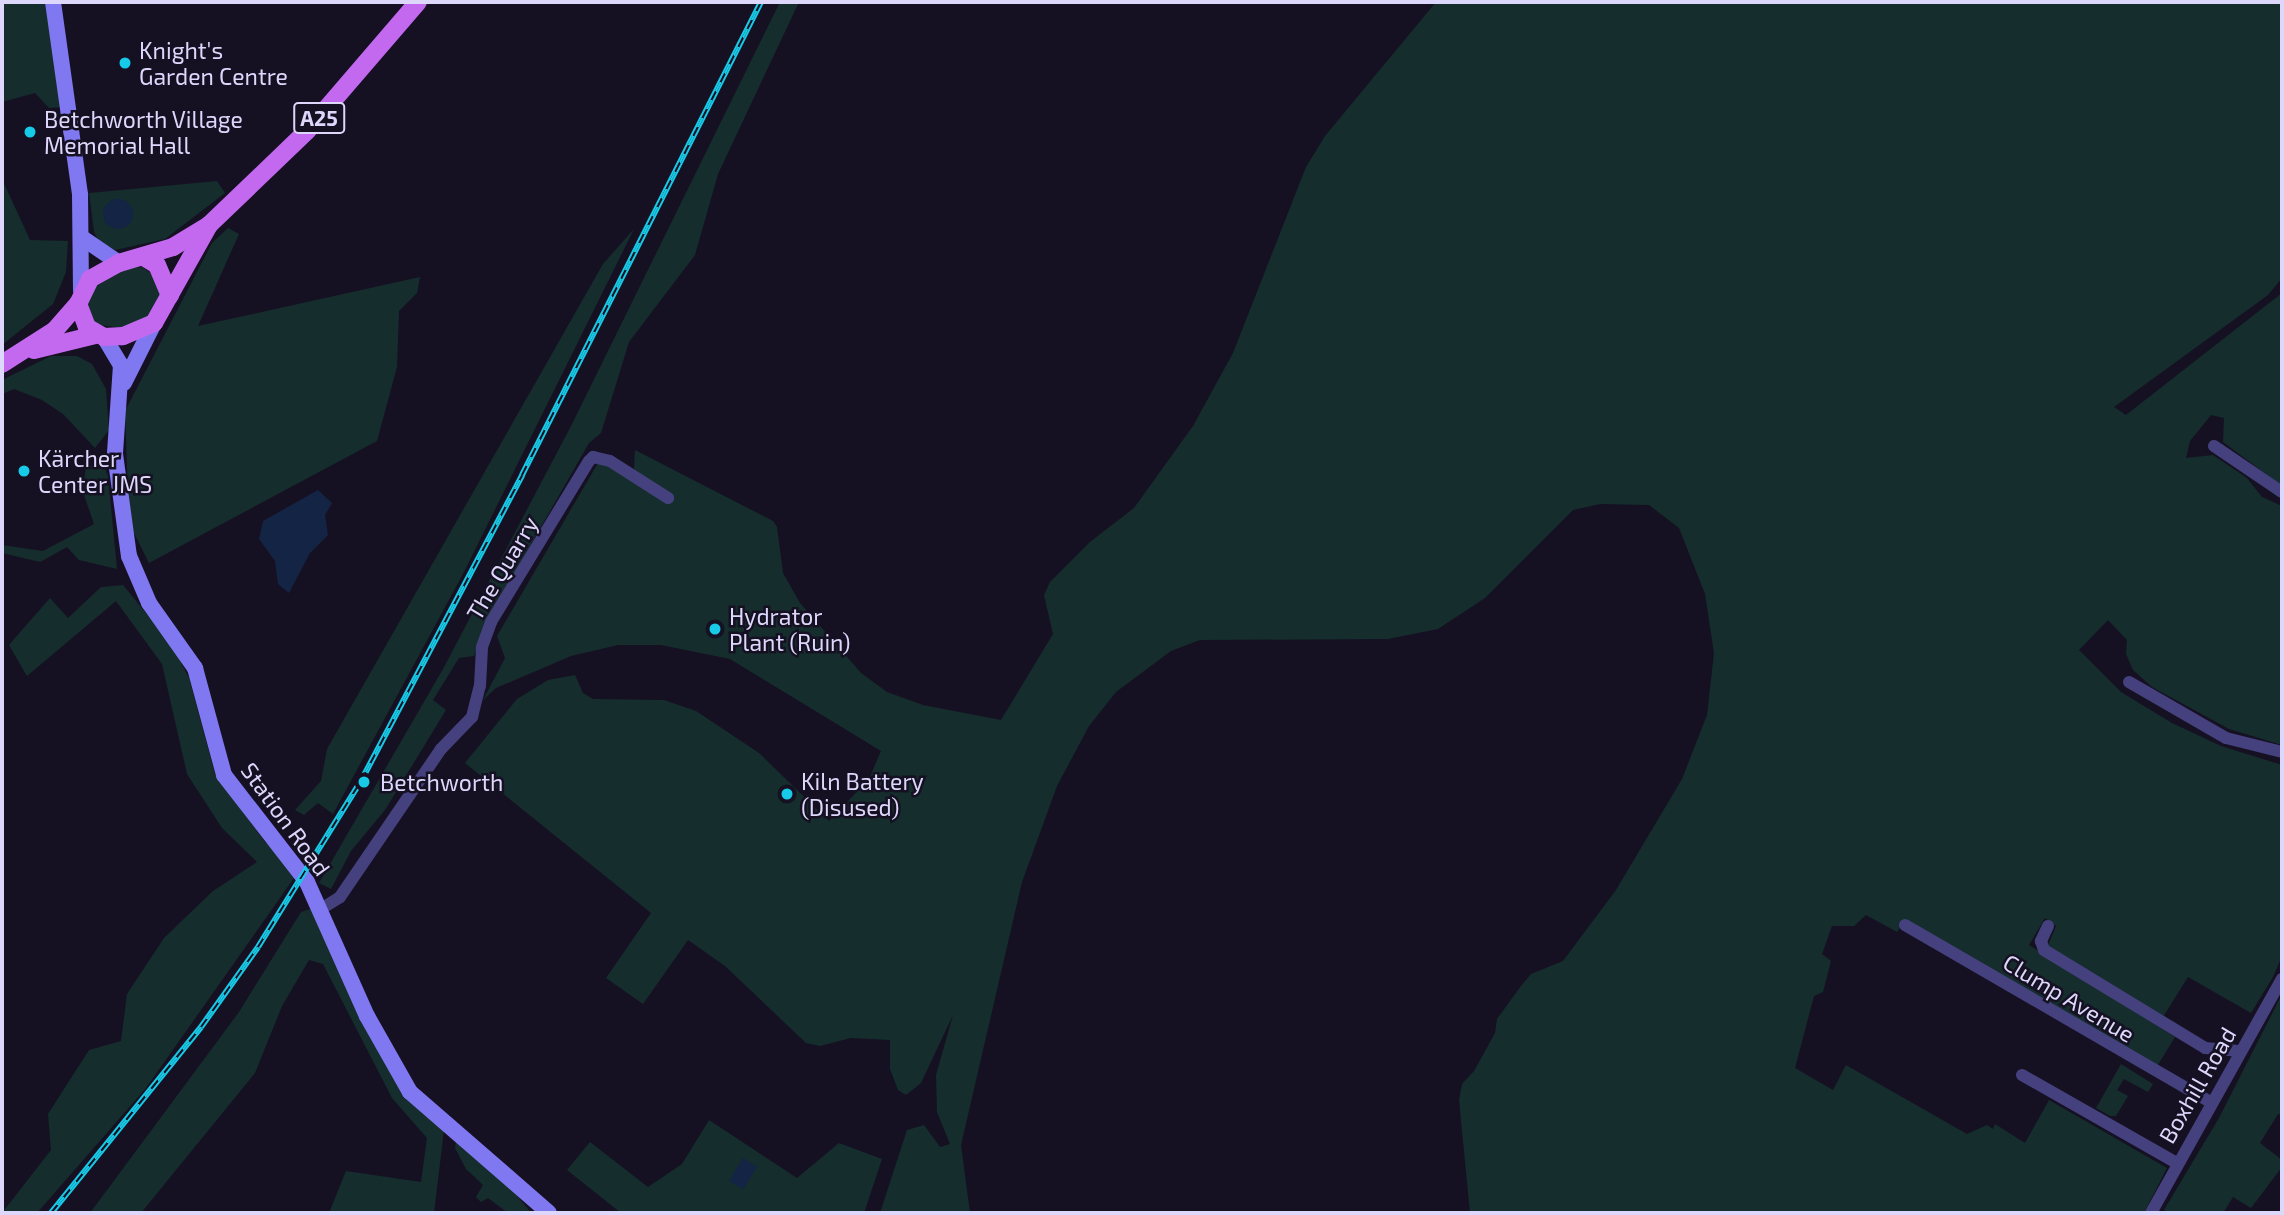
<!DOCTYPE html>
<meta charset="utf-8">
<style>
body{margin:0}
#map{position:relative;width:2284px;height:1215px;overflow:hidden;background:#151123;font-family:"Exo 2",sans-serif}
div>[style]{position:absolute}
.green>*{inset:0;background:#152d2d}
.water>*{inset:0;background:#132445}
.round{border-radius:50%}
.street>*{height:12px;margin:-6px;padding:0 6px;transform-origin:6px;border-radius:6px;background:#45417e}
.secondary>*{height:16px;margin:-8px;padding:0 8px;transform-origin:8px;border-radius:8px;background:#8078f1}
.primary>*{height:18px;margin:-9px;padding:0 9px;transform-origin:9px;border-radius:9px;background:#c369f0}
.rail>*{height:6px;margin-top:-3px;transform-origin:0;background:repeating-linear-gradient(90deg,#151123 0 10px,#17cae7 0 20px);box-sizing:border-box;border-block:2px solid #17cae7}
.dots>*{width:19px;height:19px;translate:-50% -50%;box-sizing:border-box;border:4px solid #151123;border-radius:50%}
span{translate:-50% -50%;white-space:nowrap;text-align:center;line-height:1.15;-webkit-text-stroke:5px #151123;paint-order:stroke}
.shield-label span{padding:2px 5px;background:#151123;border:2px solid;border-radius:5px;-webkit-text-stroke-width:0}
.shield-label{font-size:21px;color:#ddd7fb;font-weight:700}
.poi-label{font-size:23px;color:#ddd7fb}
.left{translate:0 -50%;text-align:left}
.street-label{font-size:23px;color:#ddd7fb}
.frame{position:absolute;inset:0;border:4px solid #ddd7fb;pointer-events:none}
</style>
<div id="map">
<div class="green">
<div style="clip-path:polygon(2px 2px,46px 2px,64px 107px,49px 108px,35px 93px,2px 102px)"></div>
<div style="clip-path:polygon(780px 2px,799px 2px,718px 174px,695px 255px,629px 342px,601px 433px,589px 443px,486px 623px,474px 656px,459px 658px,433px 700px,446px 710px,385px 810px,351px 851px,331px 889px,319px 883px,443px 669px,571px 426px)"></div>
<div style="clip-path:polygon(1436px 2px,2282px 2px,2282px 278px,2268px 295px,2114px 407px,2126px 415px,2282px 293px,2282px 486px,2223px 442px,2224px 418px,2211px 415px,2190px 441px,2186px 458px,2213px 455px,2247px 478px,2262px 497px,2282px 506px,2282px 745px,2229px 729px,2152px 687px,2133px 670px,2126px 654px,2127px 640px,2108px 620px,2079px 650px,2121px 692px,2172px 723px,2221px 746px,2282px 765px,2282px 956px,2273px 977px,2251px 1013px,2188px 977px,2163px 1017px,2051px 950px,2048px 945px,2056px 926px,2045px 918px,2029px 945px,2175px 1037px,2156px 1068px,1906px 919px,1897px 932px,1866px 915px,1854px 926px,1832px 926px,1822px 954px,1831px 961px,1823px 992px,1814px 996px,1795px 1068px,1833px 1090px,1846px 1065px,1967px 1134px,1987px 1125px,1993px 1129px,1995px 1124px,2025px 1143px,2049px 1100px,2167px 1168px,2144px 1213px,1470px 1213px,1459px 1100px,1462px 1084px,1474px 1071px,1495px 1033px,1497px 1019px,1521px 986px,1531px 974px,1563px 961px,1616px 890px,1682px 779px,1707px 715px,1714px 653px,1705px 594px,1679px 528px,1649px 505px,1600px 504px,1573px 510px,1485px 598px,1438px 629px,1388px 639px,1200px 640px,1171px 651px,1116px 692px,1089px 726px,1057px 786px,1022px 882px,961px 1145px,970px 1213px,880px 1213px,907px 1130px,924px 1125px,940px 1147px,950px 1144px,937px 1112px,936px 1075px,953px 1015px,921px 1083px,906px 1095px,898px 1090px,890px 1069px,890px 1040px,851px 1038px,820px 1046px,806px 1043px,725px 966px,688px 940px,643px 1004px,606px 978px,651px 913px,465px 763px,517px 699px,548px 680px,575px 675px,583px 693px,593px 699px,664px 700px,696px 711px,759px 753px,829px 821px,869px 779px,881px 751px,730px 659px,661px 645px,618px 645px,571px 656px,496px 688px,483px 700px,505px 658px,497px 636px,598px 463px,619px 471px,667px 504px,634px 470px,635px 450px,773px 521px,777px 527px,783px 573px,800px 603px,861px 673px,887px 692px,923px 705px,1001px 720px,1053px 634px,1044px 595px,1050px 582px,1090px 542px,1134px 508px,1193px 426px,1233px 353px,1306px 167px,1325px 136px)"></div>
<div style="clip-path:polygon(2px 179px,30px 240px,68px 241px,66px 272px,53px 304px,2px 345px)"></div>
<div style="clip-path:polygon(217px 181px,225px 193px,165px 239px,115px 250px,99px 242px,94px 232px,89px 193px)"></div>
<div style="clip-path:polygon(228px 228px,239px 234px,198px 326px,420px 277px,417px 293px,399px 311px,397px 367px,377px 441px,149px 563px,129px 523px,125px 411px,212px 243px)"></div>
<div style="clip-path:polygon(634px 229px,463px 574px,333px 814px,318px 803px,304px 815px,295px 810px,321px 781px,327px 749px,603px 264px)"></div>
<div style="clip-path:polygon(142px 267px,155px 276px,161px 291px,158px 307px,150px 316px,122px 328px,93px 324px,87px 301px,92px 289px,125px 268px)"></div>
<div style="clip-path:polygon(51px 356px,77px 356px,92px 364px,106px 389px,109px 430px,95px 448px,63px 414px,42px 400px,14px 389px,2px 394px,2px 380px)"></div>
<div style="clip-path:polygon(86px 465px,104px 466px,108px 476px,117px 569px,79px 560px,67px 547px,40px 562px,2px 553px,2px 545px,43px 551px,94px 524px,83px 492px)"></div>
<div style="clip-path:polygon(123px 585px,172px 645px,189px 678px,215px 774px,265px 842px,288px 863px,294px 878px,146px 1088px,37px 1213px,2px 1213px,51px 1150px,48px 1114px,89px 1050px,121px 1041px,127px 994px,164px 938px,213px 891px,257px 862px,222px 828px,187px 774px,162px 664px,116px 601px,27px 676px,9px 645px,50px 598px,68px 618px,101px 587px)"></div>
<div style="clip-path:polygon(316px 907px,362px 1018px,444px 1130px,434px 1213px,329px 1213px,346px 1171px,421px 1182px,427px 1138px,392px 1098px,323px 964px,309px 960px,282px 1006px,255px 1073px,141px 1213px,90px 1213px,239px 1012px,301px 912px)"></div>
<div style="clip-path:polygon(2282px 994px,2282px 1115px,2278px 1114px,2260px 1143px,2282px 1160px,2282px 1167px,2251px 1208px,2233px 1197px,2223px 1213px,2169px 1213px,2164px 1210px,2219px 1118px)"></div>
<div style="clip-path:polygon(2121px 1064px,2153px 1084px,2148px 1092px,2124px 1079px,2117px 1090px,2128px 1096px,2116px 1116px,2110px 1116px,2096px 1108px)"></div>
<div style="clip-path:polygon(709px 1120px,797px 1178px,839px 1143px,882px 1159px,864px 1213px,621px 1213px,567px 1170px,590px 1142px,648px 1187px,682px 1164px)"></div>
<div style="clip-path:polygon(456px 1141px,516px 1194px,531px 1213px,508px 1213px,488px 1198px,481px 1202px,476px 1197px,483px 1185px,466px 1169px,455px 1148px)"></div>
</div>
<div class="water">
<div class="round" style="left:103px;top:199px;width:30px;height:30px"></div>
<div style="clip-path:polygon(318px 490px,332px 503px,325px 515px,328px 535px,310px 553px,289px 593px,278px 584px,275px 561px,259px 539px,263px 521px)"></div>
<div style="clip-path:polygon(743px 1158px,757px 1167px,743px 1189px,729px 1181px)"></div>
</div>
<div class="street">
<div style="left:2214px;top:446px;width:82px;rotate:34.1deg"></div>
<div style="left:2129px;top:682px;width:112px;rotate:30deg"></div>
<div style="left:2226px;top:738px;width:58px;rotate:14deg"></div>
<div style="left:321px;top:909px;width:22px;rotate:-32deg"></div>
<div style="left:340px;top:897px;width:179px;rotate:-55.7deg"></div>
<div style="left:441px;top:749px;width:45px;rotate:-45.9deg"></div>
<div style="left:472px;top:717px;width:32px;rotate:-76deg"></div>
<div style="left:480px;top:686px;width:39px;rotate:-87deg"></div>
<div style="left:482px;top:647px;width:27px;rotate:-70deg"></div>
<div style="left:491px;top:622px;width:188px;rotate:-58.7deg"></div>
<div style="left:589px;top:461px;width:6px;rotate:-45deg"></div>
<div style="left:593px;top:457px;width:17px;rotate:13deg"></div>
<div style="left:610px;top:461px;width:69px;rotate:32.5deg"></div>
<div style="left:1905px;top:925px;width:355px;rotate:30.1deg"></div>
<div style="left:2048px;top:926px;width:17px;rotate:115deg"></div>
<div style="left:2041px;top:941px;width:9px;rotate:72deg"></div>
<div style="left:2044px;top:950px;width:188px;rotate:31.3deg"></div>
<div style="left:2205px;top:1048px;width:36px;rotate:5deg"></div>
<div style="left:2022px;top:1075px;width:178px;rotate:29.6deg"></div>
<div style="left:2151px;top:1213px;width:268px;rotate:-60.8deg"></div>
</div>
<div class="secondary">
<div style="left:53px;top:2px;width:195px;rotate:82deg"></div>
<div style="left:80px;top:195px;width:96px;rotate:89.4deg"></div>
<div style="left:84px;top:239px;width:42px;rotate:34.4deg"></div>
<div style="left:104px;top:337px;width:33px;rotate:59deg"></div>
<div style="left:121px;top:365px;width:89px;rotate:93.9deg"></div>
<div style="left:115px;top:454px;width:103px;rotate:82.2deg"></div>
<div style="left:129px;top:556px;width:51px;rotate:66.9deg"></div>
<div style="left:149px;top:603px;width:80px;rotate:54.7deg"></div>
<div style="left:195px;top:668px;width:111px;rotate:74.8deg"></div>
<div style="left:224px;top:775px;width:135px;rotate:52.2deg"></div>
<div style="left:307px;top:882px;width:147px;rotate:65.9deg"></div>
<div style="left:367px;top:1016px;width:87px;rotate:60.5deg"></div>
<div style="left:410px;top:1092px;width:184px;rotate:41deg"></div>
<div style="left:124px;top:383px;width:67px;rotate:-63.4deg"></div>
</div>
<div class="primary">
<div style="left:209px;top:225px;width:112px;rotate:119.3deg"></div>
<div style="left:154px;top:323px;width:34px;rotate:157deg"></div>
<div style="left:123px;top:336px;width:19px;rotate:177deg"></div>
<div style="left:104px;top:337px;width:20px;rotate:-150deg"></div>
<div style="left:87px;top:327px;width:25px;rotate:-111deg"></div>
<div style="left:78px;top:304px;width:28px;rotate:-64deg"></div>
<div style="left:90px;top:279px;width:33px;rotate:-29deg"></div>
<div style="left:119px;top:263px;width:56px;rotate:-16.5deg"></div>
<div style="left:173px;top:247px;width:42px;rotate:-31.4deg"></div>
<div style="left:209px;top:225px;width:136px;rotate:-43.8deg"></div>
<div style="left:307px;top:131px;width:170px;rotate:-49.3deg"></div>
<div style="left:144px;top:257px;width:15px;rotate:32deg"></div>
<div style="left:157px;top:265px;width:33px;rotate:67deg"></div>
<div style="left:34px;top:350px;width:63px;rotate:-13.8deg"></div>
<div style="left:2px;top:364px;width:63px;rotate:-32.7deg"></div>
<div style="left:55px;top:330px;width:35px;rotate:-49deg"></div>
</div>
<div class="rail">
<div style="left:51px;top:1213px;width:239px;rotate:-51.1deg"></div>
<div style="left:201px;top:1027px;width:98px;rotate:-54.5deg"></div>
<div style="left:258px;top:947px;width:195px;rotate:-58.2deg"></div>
<div style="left:361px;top:781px;width:346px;rotate:-62.2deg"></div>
<div style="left:522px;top:475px;width:530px;rotate:-63.19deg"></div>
</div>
<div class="dots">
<div style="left:125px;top:63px;background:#17cae7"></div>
<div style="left:30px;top:132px;background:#17cae7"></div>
<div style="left:24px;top:471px;background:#17cae7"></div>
<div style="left:715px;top:629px;background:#17cae7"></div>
<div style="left:364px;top:782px;background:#17cae7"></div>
<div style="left:787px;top:794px;background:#17cae7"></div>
</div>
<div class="shield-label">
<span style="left:319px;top:118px">A25</span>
</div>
<div class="poi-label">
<span class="left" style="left:139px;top:63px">Knight's<br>Garden Centre</span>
<span class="left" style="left:44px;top:132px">Betchworth Village<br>Memorial Hall</span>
<span class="left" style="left:38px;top:471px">Kärcher<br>Center JMS</span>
<span class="left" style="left:729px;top:629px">Hydrator<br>Plant (Ruin)</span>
<span class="left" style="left:801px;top:794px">Kiln Battery<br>(Disused)</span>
<span class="left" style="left:380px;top:782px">Betchworth</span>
</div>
<div class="street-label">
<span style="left:502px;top:568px;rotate:-59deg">The Quarry</span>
<span style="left:286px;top:819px;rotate:54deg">Station Road</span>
<span style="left:2069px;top:998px;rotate:31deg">Clump Avenue</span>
<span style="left:2197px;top:1085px;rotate:-60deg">Boxhill Road</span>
</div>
<div class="frame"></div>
</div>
